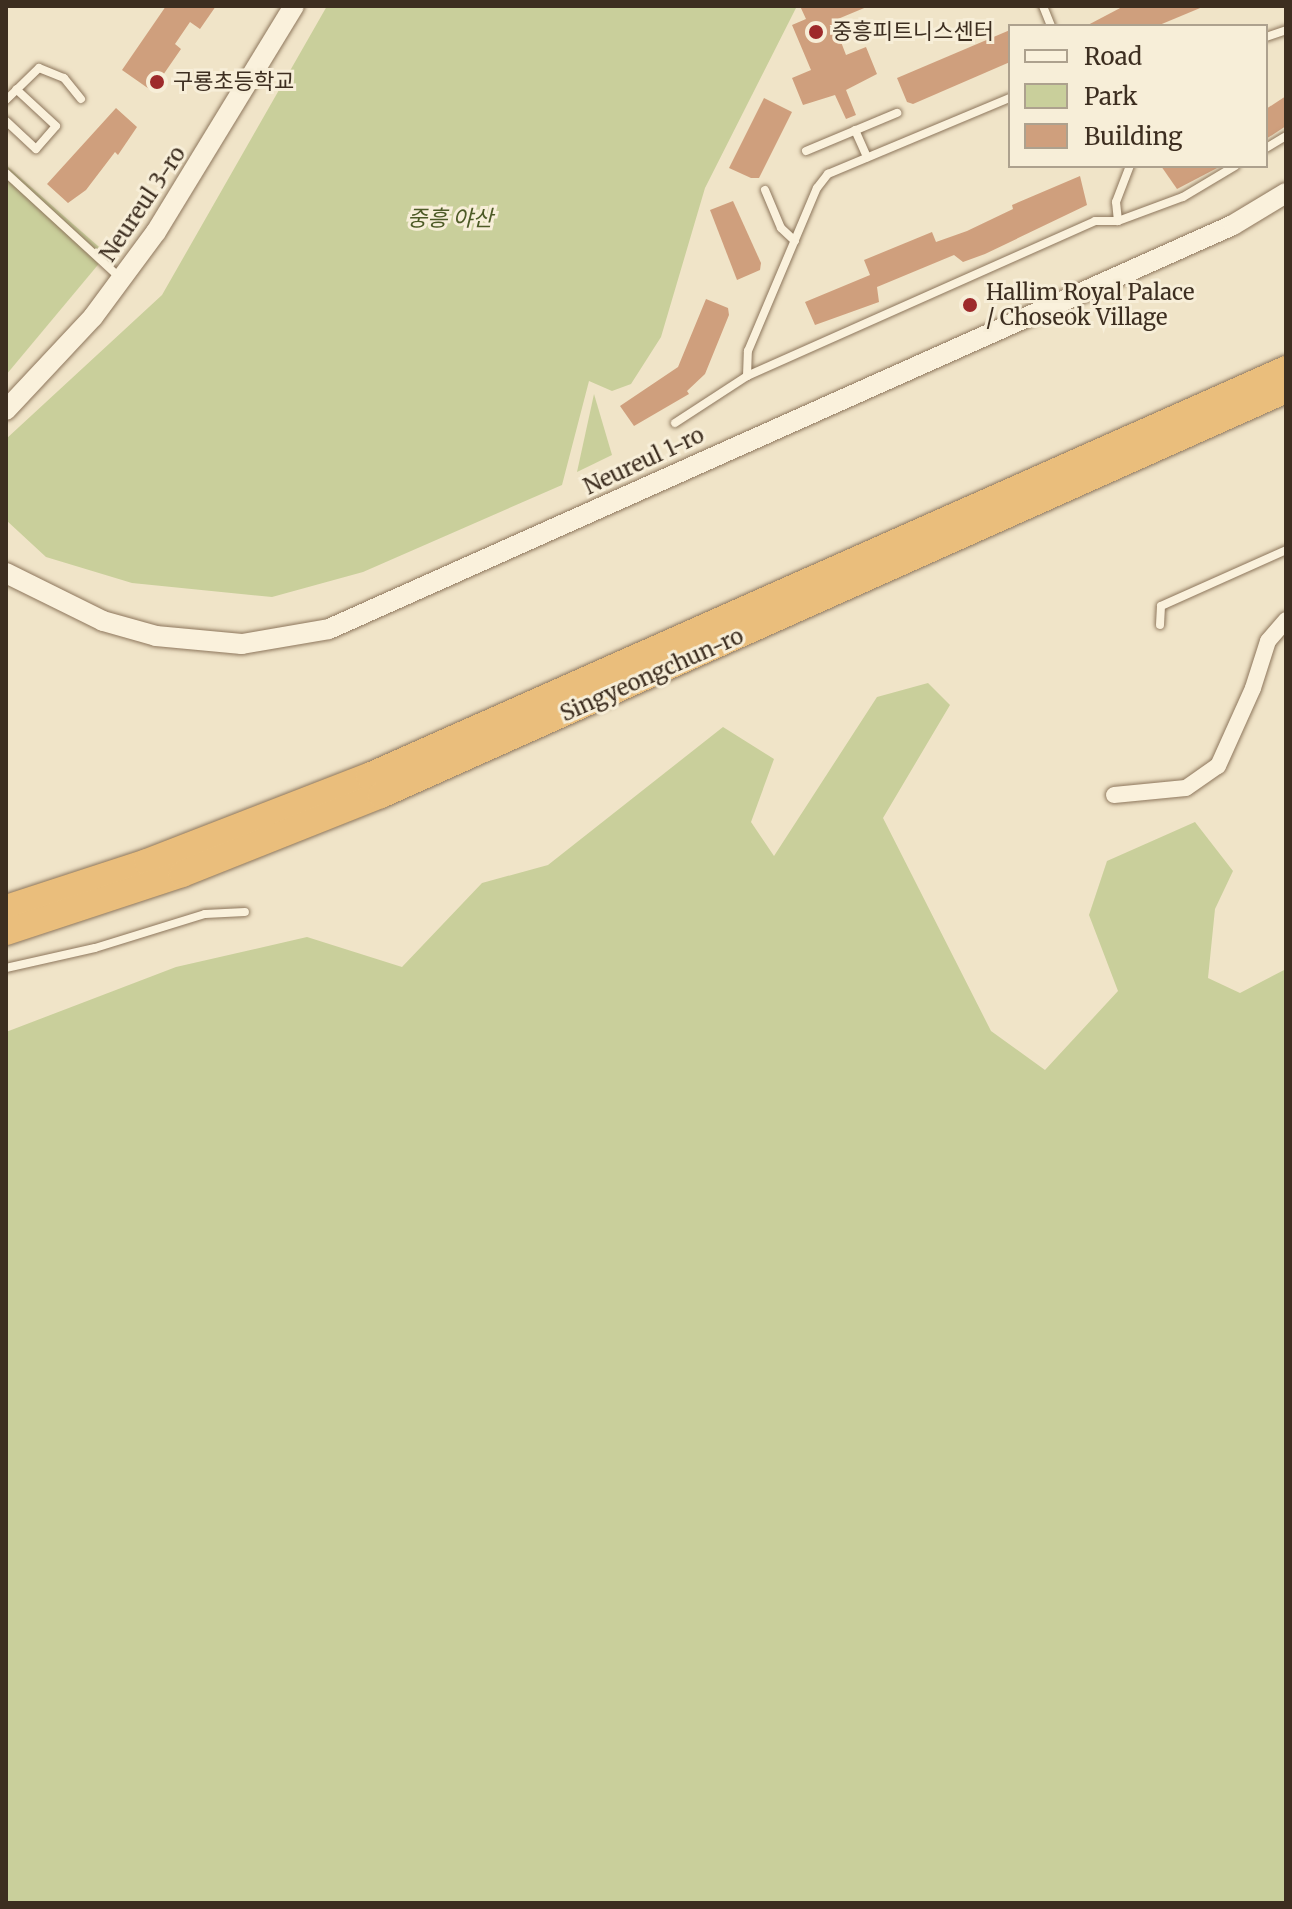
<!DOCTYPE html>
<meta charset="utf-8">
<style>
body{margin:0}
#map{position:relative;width:1292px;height:1909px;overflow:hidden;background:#f0e4c8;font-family:Merriweather,"Noto Sans KR",serif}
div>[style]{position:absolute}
.green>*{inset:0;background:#c9cf9b}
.building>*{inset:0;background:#cf9f7d}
.roads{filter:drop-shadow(0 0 2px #8d765c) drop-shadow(0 0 2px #8d765c)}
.service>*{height:8px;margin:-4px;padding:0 4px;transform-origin:4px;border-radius:4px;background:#faf1dc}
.minor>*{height:16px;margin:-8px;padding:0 8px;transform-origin:8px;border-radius:8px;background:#faf1dc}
.tertiary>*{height:20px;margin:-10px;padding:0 10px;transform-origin:10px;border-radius:10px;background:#faf1dc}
.trunk>*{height:26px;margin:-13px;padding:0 13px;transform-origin:13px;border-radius:13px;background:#eabe7c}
.dots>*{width:22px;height:22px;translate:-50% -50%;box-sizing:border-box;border:4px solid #f7eed8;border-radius:50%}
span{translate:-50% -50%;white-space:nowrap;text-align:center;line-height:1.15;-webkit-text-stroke:6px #f7eed8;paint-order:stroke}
.poi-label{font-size:22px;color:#3d2e20}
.left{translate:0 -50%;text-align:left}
.street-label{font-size:22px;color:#3d2e20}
.park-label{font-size:22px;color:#4d5a26;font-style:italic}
.frame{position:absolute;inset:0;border:8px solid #3d2e20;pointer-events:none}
.legend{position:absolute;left:1008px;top:24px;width:260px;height:144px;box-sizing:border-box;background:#f7eed8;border:2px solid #ada18e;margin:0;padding:10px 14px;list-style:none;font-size:24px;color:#3d2e20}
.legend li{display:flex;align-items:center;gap:16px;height:40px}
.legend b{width:40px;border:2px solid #ada18e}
</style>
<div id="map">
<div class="green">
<div style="clip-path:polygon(327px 6px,797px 6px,705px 188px,661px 337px,631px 384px,612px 391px,589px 381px,562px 485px,363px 572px,272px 597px,132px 583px,46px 557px,6px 520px,6px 439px,162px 295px)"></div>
<div style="clip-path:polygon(6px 165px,107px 254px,6px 375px)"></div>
<div style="clip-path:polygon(594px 394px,612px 455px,577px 472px)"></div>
<div style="clip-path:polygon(928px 683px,950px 705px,883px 818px,991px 1031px,1045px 1070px,1118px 991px,1089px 915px,1107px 861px,1195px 822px,1233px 871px,1215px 909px,1208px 978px,1240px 993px,1286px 969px,1286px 1903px,6px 1903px,6px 1032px,176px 967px,307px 937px,402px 967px,482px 883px,548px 865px,723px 727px,774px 759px,751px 822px,774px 856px,877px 697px)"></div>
</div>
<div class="building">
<div style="clip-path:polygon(166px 6px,216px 6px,200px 29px,190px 22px,175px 44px,181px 49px,152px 91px,122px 70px)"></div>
<div style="clip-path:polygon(800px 6px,869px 6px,833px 21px,846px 55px,866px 47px,877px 74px,846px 90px,856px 115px,846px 119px,835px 95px,803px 105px,792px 78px,811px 70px,792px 25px,806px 19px)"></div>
<div style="clip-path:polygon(1124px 6px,1205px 6px,1157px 26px,1086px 26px)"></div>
<div style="clip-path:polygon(1010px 30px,1010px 62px,913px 104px,907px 102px,897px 78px)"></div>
<div style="clip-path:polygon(1286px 96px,1286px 126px,1266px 139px,1266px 109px)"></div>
<div style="clip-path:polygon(764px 98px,792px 112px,759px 178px,751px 178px,729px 168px)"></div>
<div style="clip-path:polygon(116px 108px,137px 127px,118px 155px,115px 152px,86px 190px,68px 203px,47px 184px)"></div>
<div style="clip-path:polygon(1161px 166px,1221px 166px,1177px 189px)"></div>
<div style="clip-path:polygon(1080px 176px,1087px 205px,985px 254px,963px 262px,954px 255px,877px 287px,879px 302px,815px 325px,805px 302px,870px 275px,864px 260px,932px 232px,936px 242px,967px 231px,1013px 209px,1012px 205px)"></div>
<div style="clip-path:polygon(733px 201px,761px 263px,760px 270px,737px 280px,710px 210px)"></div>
<div style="clip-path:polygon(706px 299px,728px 308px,729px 315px,705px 374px,687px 391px,689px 394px,634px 426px,620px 406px,678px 367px)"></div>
</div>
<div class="roads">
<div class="service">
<div style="left:1043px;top:6px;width:22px;rotate:68deg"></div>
<div style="left:1266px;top:37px;width:21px;rotate:-19deg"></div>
<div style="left:6px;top:100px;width:46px;rotate:-44.1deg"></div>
<div style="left:39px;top:68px;width:27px;rotate:22deg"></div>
<div style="left:64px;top:78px;width:27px;rotate:51deg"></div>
<div style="left:6px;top:121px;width:41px;rotate:43deg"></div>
<div style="left:36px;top:149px;width:30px;rotate:-49deg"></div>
<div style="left:56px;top:126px;width:54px;rotate:-137.2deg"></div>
<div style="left:855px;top:130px;width:30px;rotate:66deg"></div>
<div style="left:1266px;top:148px;width:23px;rotate:-31deg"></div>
<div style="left:806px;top:151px;width:99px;rotate:-22.7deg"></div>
<div style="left:6px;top:173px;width:155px;rotate:42.6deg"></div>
<div style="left:765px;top:190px;width:41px;rotate:67.2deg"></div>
<div style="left:781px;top:228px;width:19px;rotate:43deg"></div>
<div style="left:1118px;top:221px;width:19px;rotate:-96deg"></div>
<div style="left:1116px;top:202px;width:39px;rotate:-69deg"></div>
<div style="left:747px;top:376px;width:25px;rotate:-88deg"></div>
<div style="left:748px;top:351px;width:177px;rotate:-67.1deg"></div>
<div style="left:817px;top:188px;width:18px;rotate:-52deg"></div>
<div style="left:828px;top:174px;width:197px;rotate:-22.7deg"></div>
<div style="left:675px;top:423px;width:86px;rotate:-33.1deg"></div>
<div style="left:747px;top:376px;width:381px;rotate:-24deg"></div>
<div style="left:1095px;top:221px;width:23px"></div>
<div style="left:1118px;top:221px;width:69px;rotate:-20.3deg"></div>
<div style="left:1183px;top:197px;width:61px;rotate:-30.8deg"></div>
<div style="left:1160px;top:625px;width:19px;rotate:-87deg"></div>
<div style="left:1161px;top:606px;width:137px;rotate:-24.1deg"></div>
<div style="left:6px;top:968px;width:91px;rotate:-12.7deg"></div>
<div style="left:95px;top:948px;width:115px;rotate:-17.2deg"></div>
<div style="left:205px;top:914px;width:40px;rotate:-2.9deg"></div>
</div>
<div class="minor">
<div style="left:1114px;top:795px;width:72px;rotate:-5.6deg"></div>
<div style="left:1186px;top:788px;width:39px;rotate:-35deg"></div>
<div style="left:1218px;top:766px;width:85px;rotate:-65.8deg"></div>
<div style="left:1253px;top:688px;width:49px;rotate:-72.3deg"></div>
<div style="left:1268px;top:641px;width:28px;rotate:-49deg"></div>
</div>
<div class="tertiary">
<div style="left:6px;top:410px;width:127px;rotate:-46.9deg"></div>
<div style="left:93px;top:317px;width:106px;rotate:-53.5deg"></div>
<div style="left:156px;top:232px;width:265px;rotate:-58.6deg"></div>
<div style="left:6px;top:573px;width:108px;rotate:26.3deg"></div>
<div style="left:103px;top:621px;width:55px;rotate:15.8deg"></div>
<div style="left:156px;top:636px;width:86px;rotate:5.3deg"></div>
<div style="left:242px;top:644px;width:88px;rotate:-9.8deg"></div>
<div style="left:329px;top:629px;width:990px;rotate:-24.08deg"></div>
<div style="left:1233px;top:225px;width:62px;rotate:-31.1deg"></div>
</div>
<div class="trunk">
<div style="left:6px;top:908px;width:148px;rotate:-18.1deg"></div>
<div style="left:147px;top:862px;width:238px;rotate:-21.2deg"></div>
<div style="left:369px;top:776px;width:1003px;rotate:-23.93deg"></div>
<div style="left:6px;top:932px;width:185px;rotate:-18.2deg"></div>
<div style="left:182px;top:874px;width:214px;rotate:-21.7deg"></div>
<div style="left:381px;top:795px;width:991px;rotate:-24.11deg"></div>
</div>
</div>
<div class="dots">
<div style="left:816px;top:32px;background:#9e2a2b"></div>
<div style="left:157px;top:82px;background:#9e2a2b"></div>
<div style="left:970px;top:305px;background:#9e2a2b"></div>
</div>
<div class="poi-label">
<span class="left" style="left:832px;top:32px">중흥피트니스센터</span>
<span class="left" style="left:173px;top:82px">구룡초등학교</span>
<span class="left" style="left:986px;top:305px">Hallim Royal Palace<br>/ Choseok Village</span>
</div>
<div class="street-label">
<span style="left:143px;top:204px;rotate:-56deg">Neureul 3-ro</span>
<span style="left:644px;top:461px;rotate:-25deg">Neureul 1-ro</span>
<span style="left:652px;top:675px;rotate:-24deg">Singyeongchun-ro</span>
</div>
<div class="park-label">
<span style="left:450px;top:219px">중흥 야산</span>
</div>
<div class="frame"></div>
<ul class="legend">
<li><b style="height:10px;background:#faf1dc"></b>Road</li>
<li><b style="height:22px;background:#c9cf9b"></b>Park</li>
<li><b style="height:22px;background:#cf9f7d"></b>Building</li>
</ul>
</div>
